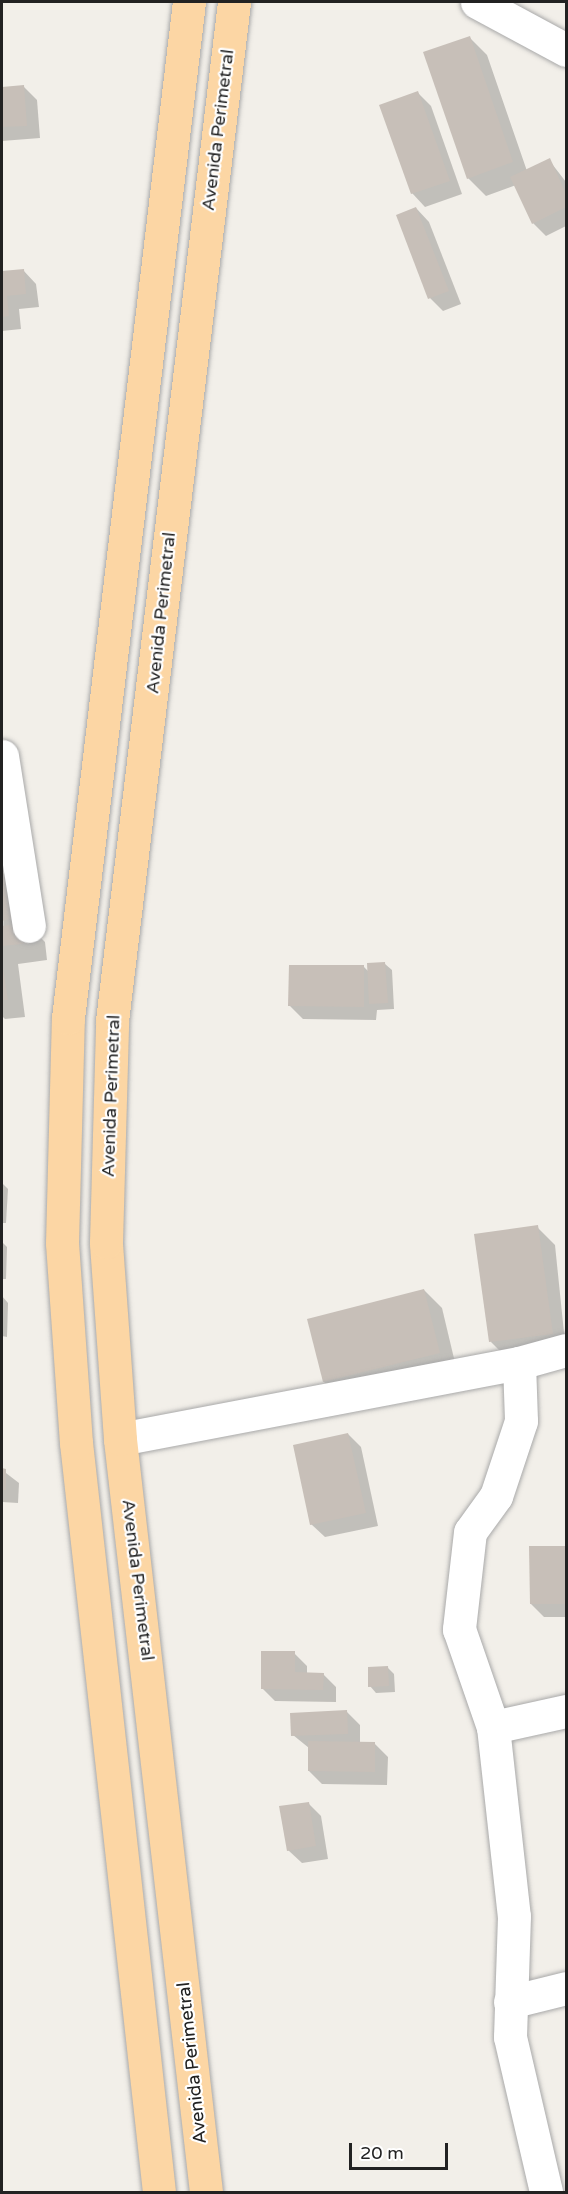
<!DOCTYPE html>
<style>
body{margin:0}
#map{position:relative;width:568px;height:2194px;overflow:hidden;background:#f2efe9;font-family:"Varela Round",sans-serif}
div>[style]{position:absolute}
.shadow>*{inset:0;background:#0003}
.building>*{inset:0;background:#c7bfb8}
.roads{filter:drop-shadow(0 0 2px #a9a9a9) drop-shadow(0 0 2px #a9a9a9)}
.minor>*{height:33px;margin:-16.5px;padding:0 16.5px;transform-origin:16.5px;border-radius:16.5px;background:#fff}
.primary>*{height:33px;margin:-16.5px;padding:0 16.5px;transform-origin:16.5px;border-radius:16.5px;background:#fcd6a4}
span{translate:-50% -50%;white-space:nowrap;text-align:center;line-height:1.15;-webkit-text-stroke:4.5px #fff;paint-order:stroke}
.street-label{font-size:18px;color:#222}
.frame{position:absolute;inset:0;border:3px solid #222;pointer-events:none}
.scale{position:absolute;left:349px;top:2143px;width:99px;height:27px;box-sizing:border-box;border:3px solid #222;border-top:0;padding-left:8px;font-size:18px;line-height:21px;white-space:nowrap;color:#222;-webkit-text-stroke:4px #fff;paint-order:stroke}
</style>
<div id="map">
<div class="shadow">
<div style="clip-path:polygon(469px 37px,487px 55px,527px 171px,549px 160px,566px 182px,566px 226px,546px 236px,533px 223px,516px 185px,486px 196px,468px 178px)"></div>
<div style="clip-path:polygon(24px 87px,37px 100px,40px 138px,2px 141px,2px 88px)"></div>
<div style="clip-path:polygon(418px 93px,431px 106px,462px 194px,425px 207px,412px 193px)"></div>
<div style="clip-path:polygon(416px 208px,429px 222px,461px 304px,443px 311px,430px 298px)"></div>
<div style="clip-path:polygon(23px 270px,36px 284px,39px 307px,19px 309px,21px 329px,2px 331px,2px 273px)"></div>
<div style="clip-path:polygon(4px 875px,27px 924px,45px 942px,47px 960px,18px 964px,25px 1017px,5px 1019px,2px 1016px)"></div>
<div style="clip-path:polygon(385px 964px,392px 970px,394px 1009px,377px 1010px,376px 1020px,303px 1019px,290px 1006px,364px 967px,369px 972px)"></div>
<div style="clip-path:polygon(2px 1183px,8px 1189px,6px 1223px,2px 1223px)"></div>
<div style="clip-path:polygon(537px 1227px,555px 1245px,566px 1352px,509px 1360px,491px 1342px)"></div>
<div style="clip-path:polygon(2px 1242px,7px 1247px,6px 1279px,2px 1279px)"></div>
<div style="clip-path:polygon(424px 1290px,442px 1308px,457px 1371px,342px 1400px,324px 1382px,308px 1320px)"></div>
<div style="clip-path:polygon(2px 1296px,8px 1303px,7px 1337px,2px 1336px)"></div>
<div style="clip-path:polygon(348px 1434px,361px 1447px,378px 1526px,325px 1537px,311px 1524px)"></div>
<div style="clip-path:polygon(2px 1470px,19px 1483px,18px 1503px,2px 1502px)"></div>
<div style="clip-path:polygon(2px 1504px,3px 1506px,3px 1522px,2px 1522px)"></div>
<div style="clip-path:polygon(531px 1547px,566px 1547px,566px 1617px,544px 1617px,531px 1604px)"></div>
<div style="clip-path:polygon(294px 1653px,307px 1666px,307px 1674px,323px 1674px,336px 1687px,336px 1702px,275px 1701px,262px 1688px)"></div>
<div style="clip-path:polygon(388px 1668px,394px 1674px,395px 1692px,376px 1693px,370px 1686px)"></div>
<div style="clip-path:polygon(347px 1712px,360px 1725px,360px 1743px,374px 1743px,388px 1757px,387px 1785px,322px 1784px,309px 1771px,309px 1748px,293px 1735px)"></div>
<div style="clip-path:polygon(308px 1803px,321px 1816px,328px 1859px,302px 1863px,288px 1850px)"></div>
</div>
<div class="building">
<div style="clip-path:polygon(470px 36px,513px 162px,467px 179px,423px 52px)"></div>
<div style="clip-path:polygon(24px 85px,27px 126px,2px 127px,2px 87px)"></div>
<div style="clip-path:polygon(418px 91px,450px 181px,411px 194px,379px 105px)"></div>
<div style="clip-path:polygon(550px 158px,566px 194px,566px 207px,532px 224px,510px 177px)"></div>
<div style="clip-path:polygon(416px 207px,449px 291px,428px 299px,396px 215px)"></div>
<div style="clip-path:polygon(24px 269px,26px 294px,7px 296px,9px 316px,2px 317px,2px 271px)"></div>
<div style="clip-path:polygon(5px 873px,14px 918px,2px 921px,2px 874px)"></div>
<div style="clip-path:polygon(27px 923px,30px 943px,2px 946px,2px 926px)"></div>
<div style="clip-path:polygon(2px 962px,8px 1000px,2px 1000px)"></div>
<div style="clip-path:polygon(385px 962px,388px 1003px,369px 1004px,367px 963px)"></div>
<div style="clip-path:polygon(289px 965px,364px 965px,364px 1007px,288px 1006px)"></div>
<div style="clip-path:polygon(538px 1225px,553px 1334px,489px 1342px,474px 1234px)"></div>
<div style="clip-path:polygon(424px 1289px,440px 1353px,323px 1382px,307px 1319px)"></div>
<div style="clip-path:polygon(348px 1433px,366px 1513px,310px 1525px,293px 1445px)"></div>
<div style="clip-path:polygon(2px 1468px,6px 1469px,6px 1490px,2px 1490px)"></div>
<div style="clip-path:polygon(529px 1546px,566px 1546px,566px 1604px,530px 1604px)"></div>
<div style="clip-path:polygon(261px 1651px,295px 1651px,295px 1672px,324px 1673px,323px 1690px,261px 1689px)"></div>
<div style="clip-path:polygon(388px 1666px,389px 1686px,368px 1687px,368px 1667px)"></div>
<div style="clip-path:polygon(347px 1710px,348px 1734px,291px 1736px,290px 1713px)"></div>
<div style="clip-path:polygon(308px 1741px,375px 1742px,375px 1772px,308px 1771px)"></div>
<div style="clip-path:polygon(309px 1802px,316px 1846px,287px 1851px,279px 1806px)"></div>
</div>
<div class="roads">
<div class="minor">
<div style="left:477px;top:2px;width:101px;rotate:28.3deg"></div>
<div style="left:2px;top:756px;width:172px;rotate:81deg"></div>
<div style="left:519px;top:1363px;width:58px;rotate:88deg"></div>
<div style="left:521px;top:1421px;width:79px;rotate:108.4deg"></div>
<div style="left:496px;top:1496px;width:44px;rotate:125.8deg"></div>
<div style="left:470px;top:1532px;width:98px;rotate:96.5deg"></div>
<div style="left:459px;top:1629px;width:104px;rotate:70.9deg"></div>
<div style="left:493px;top:1727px;width:190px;rotate:83.7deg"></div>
<div style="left:514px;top:1916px;width:121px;rotate:91.9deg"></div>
<div style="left:510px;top:2037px;width:159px;rotate:76.9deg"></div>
<div style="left:120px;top:1439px;width:406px;rotate:-10.8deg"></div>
<div style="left:519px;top:1363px;width:49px;rotate:-15.5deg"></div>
<div style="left:493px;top:1727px;width:75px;rotate:-12.4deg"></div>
<div style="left:510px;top:2002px;width:58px;rotate:-14deg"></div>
</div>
<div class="primary">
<div style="left:159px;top:2192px;width:754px;rotate:-96.32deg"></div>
<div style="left:76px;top:1443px;width:200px;rotate:-94deg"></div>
<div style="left:62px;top:1243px;width:225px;rotate:-88.5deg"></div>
<div style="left:68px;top:1018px;width:1023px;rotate:-83.21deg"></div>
<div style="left:206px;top:2192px;width:758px;rotate:-96.52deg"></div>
<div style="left:120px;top:1439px;width:197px;rotate:-94.1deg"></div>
<div style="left:106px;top:1242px;width:221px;rotate:-88.4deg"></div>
<div style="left:112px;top:1021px;width:1026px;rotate:-83.17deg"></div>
</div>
</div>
<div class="street-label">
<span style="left:218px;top:130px;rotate:-83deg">Avenida Perimetral</span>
<span style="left:161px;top:613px;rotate:-84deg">Avenida Perimetral</span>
<span style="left:111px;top:1096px;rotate:-88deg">Avenida Perimetral</span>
<span style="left:138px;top:1580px;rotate:83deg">Avenida Perimetral</span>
<span style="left:192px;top:2063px;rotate:-96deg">Avenida Perimetral</span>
</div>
<div class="frame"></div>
<div class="scale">20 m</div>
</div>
